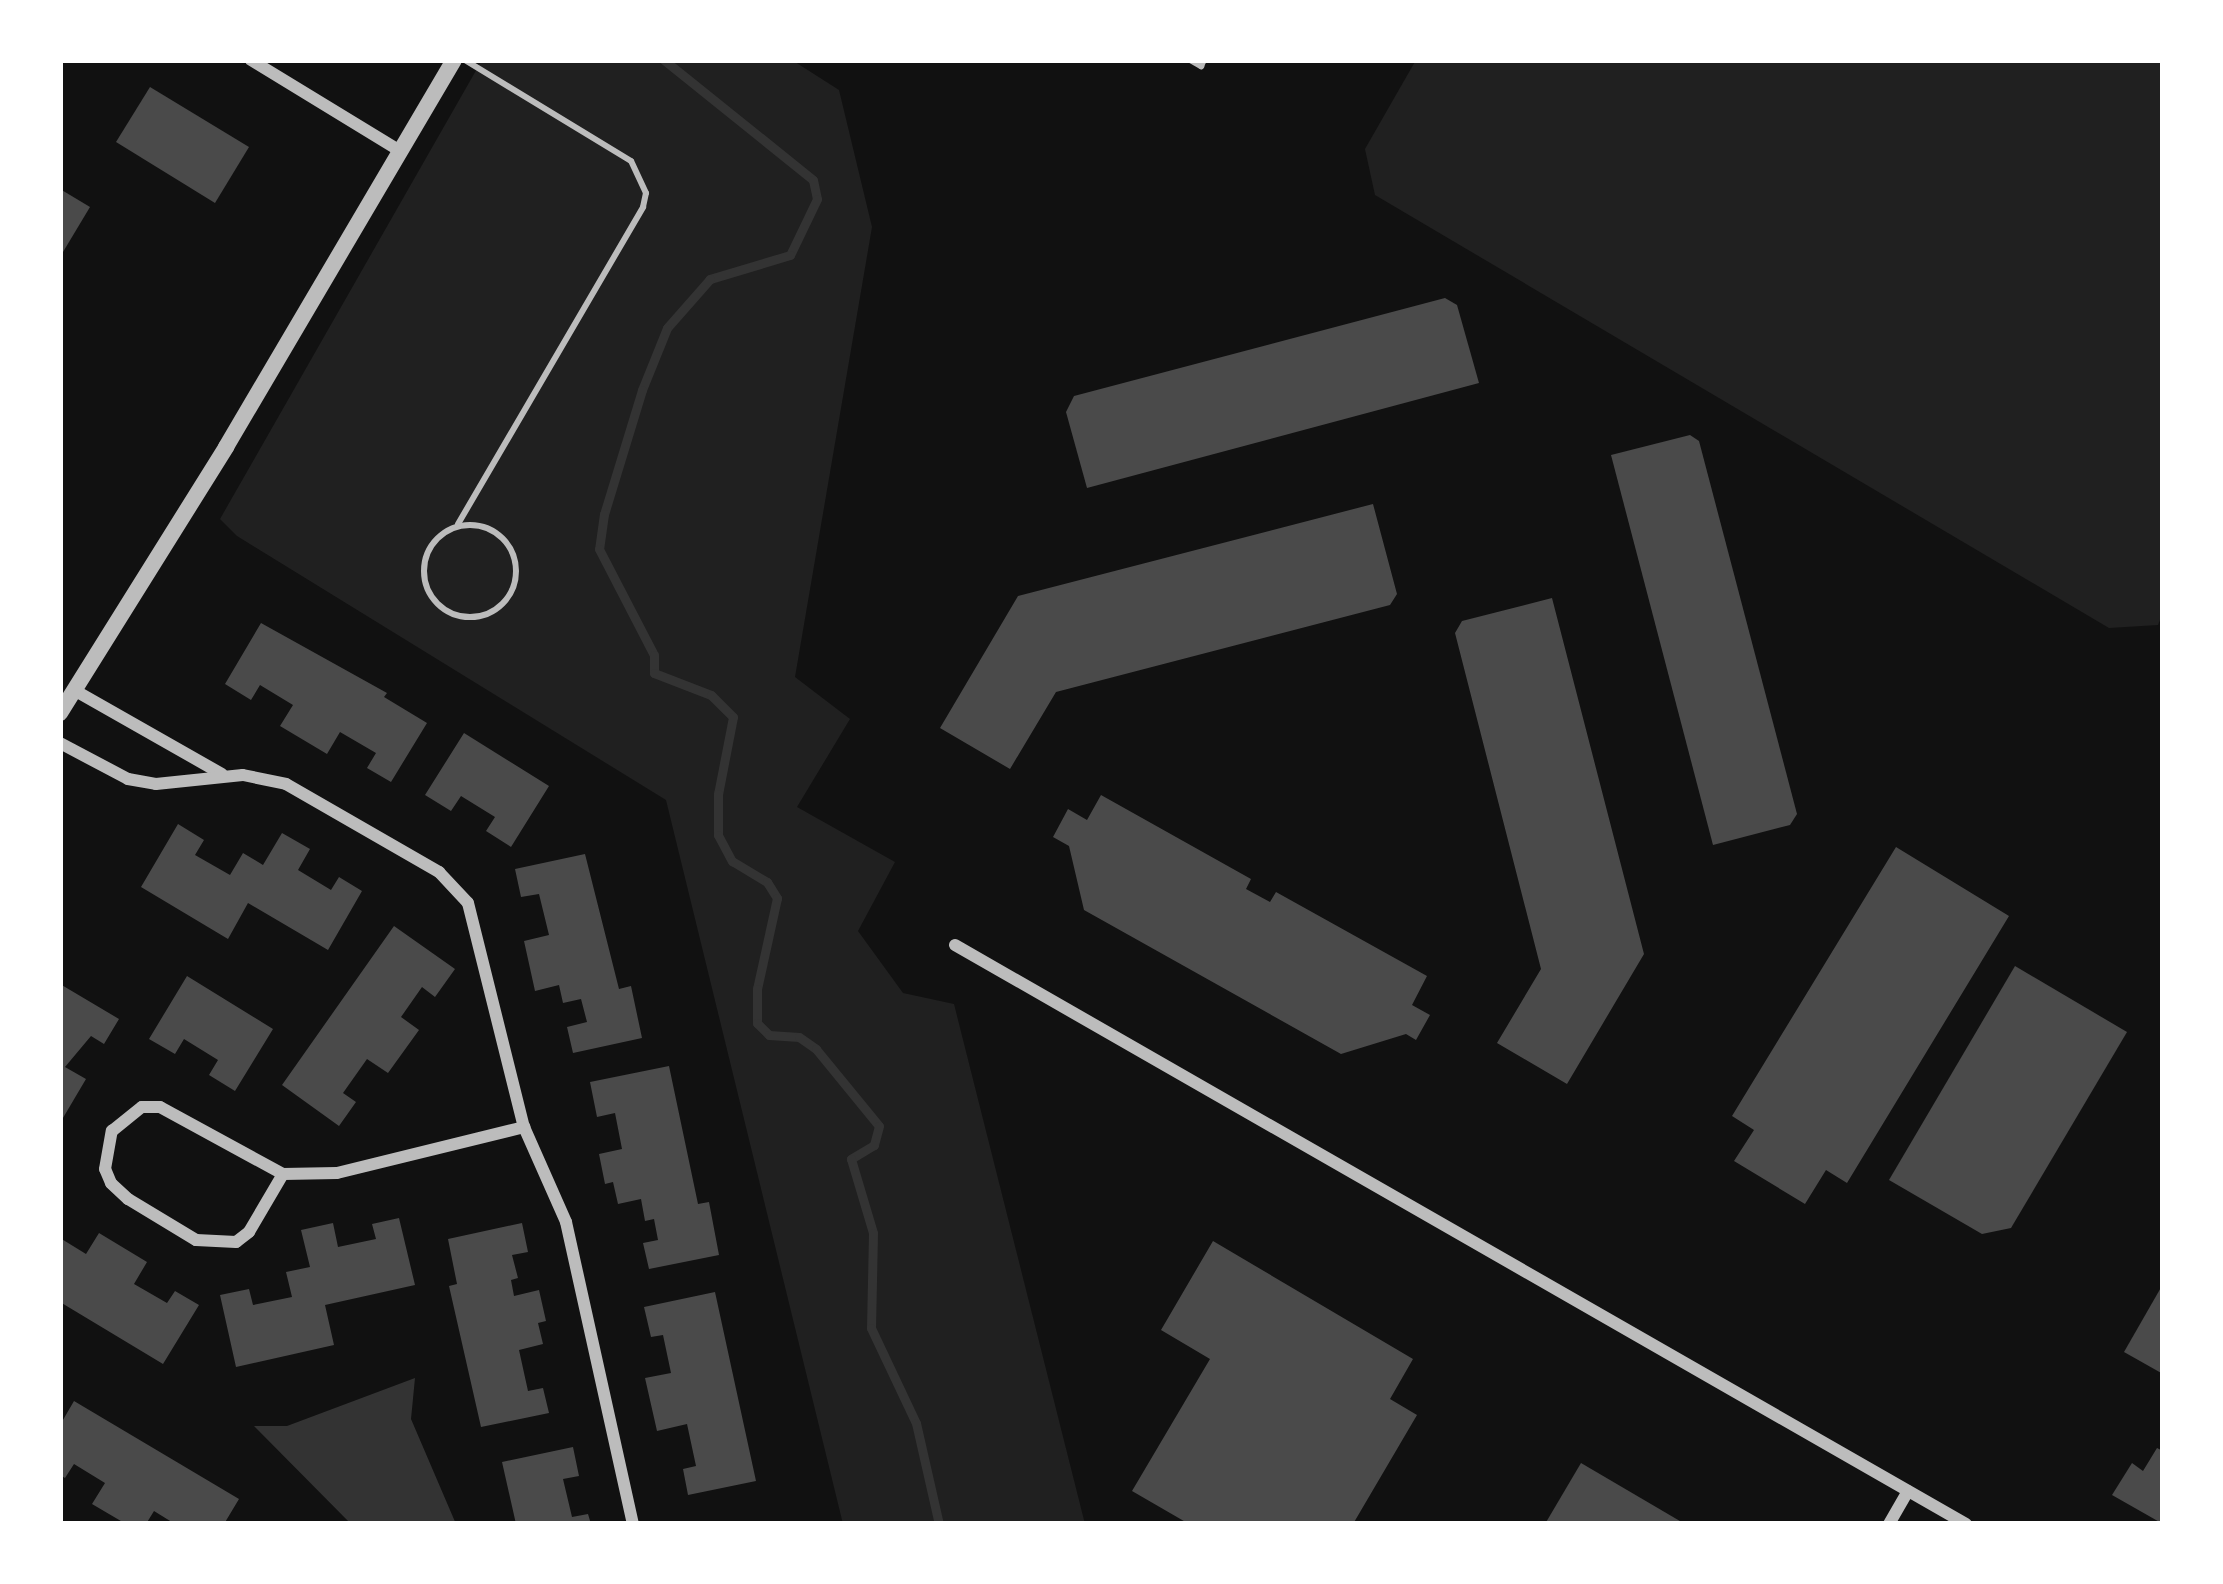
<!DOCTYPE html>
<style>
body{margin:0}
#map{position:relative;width:2223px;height:1584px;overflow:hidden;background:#111;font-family:Barlow,sans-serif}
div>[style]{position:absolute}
.green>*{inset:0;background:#202020}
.water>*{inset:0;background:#333}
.stream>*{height:9px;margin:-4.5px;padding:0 4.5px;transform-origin:4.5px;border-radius:4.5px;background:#333}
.building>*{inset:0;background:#4a4a4a}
.service>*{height:6px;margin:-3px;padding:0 3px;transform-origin:3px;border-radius:3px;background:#bcbcbc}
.service>.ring{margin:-3px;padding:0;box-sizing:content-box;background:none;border:6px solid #bcbcbc;border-radius:50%}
.minor>*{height:12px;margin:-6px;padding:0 6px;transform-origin:6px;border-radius:6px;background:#bcbcbc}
.tertiary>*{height:16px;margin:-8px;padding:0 8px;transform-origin:8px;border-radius:8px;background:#bcbcbc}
span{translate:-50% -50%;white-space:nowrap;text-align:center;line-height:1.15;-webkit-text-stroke:9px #fff;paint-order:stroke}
.frame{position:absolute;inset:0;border:63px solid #fff;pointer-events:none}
</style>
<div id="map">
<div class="green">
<div style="clip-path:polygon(482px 60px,792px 60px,839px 90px,872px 227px,795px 677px,850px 719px,797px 807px,895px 862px,858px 931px,903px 993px,954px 1004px,1085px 1524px,843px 1524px,666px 800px,237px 536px,220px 519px)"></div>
<div style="clip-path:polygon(1416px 60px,2163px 60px,2163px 612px,2158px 625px,2109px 628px,1375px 195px,1365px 149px)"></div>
</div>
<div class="water">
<div style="clip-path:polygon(415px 1378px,411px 1419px,456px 1524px,351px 1524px,254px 1426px,287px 1426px)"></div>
</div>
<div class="stream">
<div style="left:664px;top:60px;width:191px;rotate:38.8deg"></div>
<div style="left:813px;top:180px;width:19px;rotate:78deg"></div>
<div style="left:817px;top:199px;width:62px;rotate:115.7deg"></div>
<div style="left:790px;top:255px;width:84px;rotate:163.3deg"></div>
<div style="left:710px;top:279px;width:65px;rotate:131.3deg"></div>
<div style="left:667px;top:328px;width:67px;rotate:112deg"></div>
<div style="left:642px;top:390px;width:130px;rotate:107deg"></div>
<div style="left:604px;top:514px;width:35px;rotate:98deg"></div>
<div style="left:599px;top:549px;width:119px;rotate:62.6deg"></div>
<div style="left:654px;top:655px;width:18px;rotate:90deg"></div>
<div style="left:654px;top:673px;width:61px;rotate:21.1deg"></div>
<div style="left:711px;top:695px;width:31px;rotate:45deg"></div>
<div style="left:733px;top:717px;width:78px;rotate:101deg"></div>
<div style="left:718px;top:794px;width:41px;rotate:90deg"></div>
<div style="left:718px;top:835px;width:30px;rotate:62deg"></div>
<div style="left:732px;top:861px;width:41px;rotate:31deg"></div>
<div style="left:767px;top:882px;width:19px;rotate:58deg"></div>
<div style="left:777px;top:898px;width:93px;rotate:102.4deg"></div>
<div style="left:757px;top:989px;width:34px;rotate:90deg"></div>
<div style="left:757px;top:1023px;width:17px;rotate:45deg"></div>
<div style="left:769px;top:1035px;width:30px;rotate:4deg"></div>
<div style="left:799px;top:1037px;width:21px;rotate:35deg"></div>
<div style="left:816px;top:1049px;width:99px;rotate:50.7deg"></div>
<div style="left:879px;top:1126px;width:20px;rotate:105deg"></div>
<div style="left:874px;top:1145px;width:27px;rotate:149deg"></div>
<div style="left:851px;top:1159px;width:77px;rotate:73.4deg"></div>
<div style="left:873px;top:1233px;width:95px;rotate:91.2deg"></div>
<div style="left:871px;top:1328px;width:105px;rotate:64.7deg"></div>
<div style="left:916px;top:1423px;width:104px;rotate:77.2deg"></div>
</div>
<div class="building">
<div style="clip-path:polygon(150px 87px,249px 147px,215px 203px,116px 142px)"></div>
<div style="clip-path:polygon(60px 189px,90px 207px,60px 257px)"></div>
<div style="clip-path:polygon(1445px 298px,1457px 305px,1479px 383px,1087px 488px,1066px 412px,1074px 396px)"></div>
<div style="clip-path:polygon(1690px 435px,1699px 441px,1797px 814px,1790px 825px,1713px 845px,1611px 455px)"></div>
<div style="clip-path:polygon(1373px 504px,1397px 594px,1390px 605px,1056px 692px,1010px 769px,940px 728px,1018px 596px)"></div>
<div style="clip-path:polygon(1552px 598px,1644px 954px,1567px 1084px,1497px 1043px,1541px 969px,1455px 633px,1462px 621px)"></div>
<div style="clip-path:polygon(261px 623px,387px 693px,384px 697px,427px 723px,391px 782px,367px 768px,376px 753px,340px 732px,327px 754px,280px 726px,293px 705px,260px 685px,251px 700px,225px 684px)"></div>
<div style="clip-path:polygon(464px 733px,549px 786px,511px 847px,486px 831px,495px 817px,461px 796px,451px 811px,425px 795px)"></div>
<div style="clip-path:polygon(1101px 795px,1251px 879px,1246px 889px,1270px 902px,1276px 892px,1427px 976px,1412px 1005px,1430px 1015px,1416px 1040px,1406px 1034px,1341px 1054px,1084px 910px,1069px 846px,1053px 837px,1068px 809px,1087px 820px)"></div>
<div style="clip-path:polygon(178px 824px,204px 840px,195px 855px,230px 875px,243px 853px,263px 865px,282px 833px,310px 849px,298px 870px,331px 890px,339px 877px,362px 891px,328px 950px,248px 903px,228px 939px,141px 887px)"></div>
<div style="clip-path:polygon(1896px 847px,2009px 916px,1847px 1183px,1826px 1170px,1805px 1204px,1734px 1161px,1754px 1130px,1732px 1116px)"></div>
<div style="clip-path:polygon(585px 854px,619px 989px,631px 986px,642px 1038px,573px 1053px,567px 1027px,587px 1022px,581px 999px,563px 1003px,559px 985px,535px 991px,524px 941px,549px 935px,539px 894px,521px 897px,515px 869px)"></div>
<div style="clip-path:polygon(394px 926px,455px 969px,435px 997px,422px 987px,401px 1017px,419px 1030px,388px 1073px,367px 1059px,343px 1093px,356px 1102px,339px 1126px,282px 1085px)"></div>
<div style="clip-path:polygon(2015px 966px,2127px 1032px,2011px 1228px,1982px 1234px,1889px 1180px)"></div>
<div style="clip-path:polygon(187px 976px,273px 1029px,235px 1091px,209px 1075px,218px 1060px,184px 1039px,175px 1054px,149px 1039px)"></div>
<div style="clip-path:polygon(60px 984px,119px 1019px,104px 1044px,91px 1036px,65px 1067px,86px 1079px,60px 1123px)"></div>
<div style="clip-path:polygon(669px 1066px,698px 1204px,709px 1202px,719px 1255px,649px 1269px,643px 1243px,658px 1240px,654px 1219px,645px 1221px,641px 1199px,618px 1204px,613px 1182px,605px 1184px,599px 1154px,622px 1149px,615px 1113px,597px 1117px,590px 1082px)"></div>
<div style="clip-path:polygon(399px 1218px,415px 1285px,325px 1305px,334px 1345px,236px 1367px,220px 1295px,249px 1289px,253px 1305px,292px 1297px,286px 1272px,310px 1267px,301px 1230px,333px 1223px,338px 1247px,376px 1239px,372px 1224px)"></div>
<div style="clip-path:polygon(522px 1223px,528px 1252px,512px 1255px,518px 1278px,511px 1280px,514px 1296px,539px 1290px,546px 1321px,538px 1323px,543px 1344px,519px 1350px,528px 1391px,543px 1388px,549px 1413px,481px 1427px,449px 1286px,457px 1284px,448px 1239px)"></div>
<div style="clip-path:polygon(99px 1233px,147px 1262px,134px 1284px,167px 1303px,175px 1291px,199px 1305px,163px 1364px,60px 1302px,60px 1238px,86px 1254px)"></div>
<div style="clip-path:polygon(1213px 1241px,1413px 1359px,1390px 1399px,1417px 1415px,1353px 1524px,1189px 1524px,1132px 1491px,1210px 1359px,1161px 1330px)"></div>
<div style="clip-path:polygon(2163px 1284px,2163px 1374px,2124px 1352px)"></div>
<div style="clip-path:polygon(715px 1292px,756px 1481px,688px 1495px,683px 1469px,696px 1466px,687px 1424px,657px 1431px,645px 1378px,671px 1373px,663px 1335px,651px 1337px,644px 1307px)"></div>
<div style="clip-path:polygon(74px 1401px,239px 1499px,224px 1524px,175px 1524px,154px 1511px,146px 1524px,126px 1524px,92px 1504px,105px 1483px,74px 1464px,65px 1478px,60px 1475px,60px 1425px)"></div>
<div style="clip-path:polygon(573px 1447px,579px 1476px,563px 1479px,572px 1517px,588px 1514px,591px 1524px,516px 1524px,502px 1462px)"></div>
<div style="clip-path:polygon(2157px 1448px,2163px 1451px,2163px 1524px,2112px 1495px,2132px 1463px,2143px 1471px)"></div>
<div style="clip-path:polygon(1581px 1463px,1685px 1524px,1545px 1524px)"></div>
</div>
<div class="service">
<div style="left:1190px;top:60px;width:13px;rotate:29deg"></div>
<div style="left:1201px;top:66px;width:7px;rotate:-63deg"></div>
<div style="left:458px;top:524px;width:367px;rotate:-59.7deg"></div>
<div style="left:643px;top:207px;width:14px;rotate:-78deg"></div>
<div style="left:646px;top:193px;width:35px;rotate:-115deg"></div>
<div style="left:631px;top:161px;width:194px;rotate:-148.7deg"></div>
<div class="ring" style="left:424px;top:525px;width:86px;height:86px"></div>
</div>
<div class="minor">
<div style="left:251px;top:60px;width:175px;rotate:31.4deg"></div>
<div style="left:74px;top:690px;width:170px;rotate:29.6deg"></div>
<div style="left:60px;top:743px;width:77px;rotate:27.9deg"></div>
<div style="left:128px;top:779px;width:28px;rotate:10deg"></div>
<div style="left:156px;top:784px;width:87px;rotate:-5.9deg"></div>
<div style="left:243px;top:775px;width:44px;rotate:11.8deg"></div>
<div style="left:286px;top:784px;width:177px;rotate:29.9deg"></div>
<div style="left:439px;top:872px;width:42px;rotate:46.9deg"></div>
<div style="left:468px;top:903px;width:231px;rotate:76deg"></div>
<div style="left:524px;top:1127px;width:104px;rotate:66.1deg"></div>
<div style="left:566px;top:1222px;width:309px;rotate:77.5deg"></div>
<div style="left:955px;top:945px;width:1165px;rotate:29.8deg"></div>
<div style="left:142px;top:1107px;width:18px"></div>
<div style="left:160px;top:1107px;width:140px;rotate:28.6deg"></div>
<div style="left:283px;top:1174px;width:67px;rotate:120.4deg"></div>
<div style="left:249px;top:1232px;width:16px;rotate:142deg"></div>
<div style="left:236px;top:1242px;width:40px;rotate:-177.1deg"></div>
<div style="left:196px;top:1240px;width:79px;rotate:-148.9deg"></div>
<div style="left:128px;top:1199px;width:23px;rotate:-137deg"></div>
<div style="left:111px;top:1183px;width:15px;rotate:-113deg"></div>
<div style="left:105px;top:1169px;width:39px;rotate:-80deg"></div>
<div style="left:112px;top:1131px;width:38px;rotate:-39deg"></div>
<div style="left:283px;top:1174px;width:54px;rotate:-1.1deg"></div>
<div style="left:337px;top:1173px;width:193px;rotate:-13.8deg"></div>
<div style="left:1889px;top:1524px;width:38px;rotate:-60deg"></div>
</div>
<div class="tertiary">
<div style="left:60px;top:713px;width:314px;rotate:-58deg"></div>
<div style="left:226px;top:447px;width:449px;rotate:-59.5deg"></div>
</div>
<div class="frame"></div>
</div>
